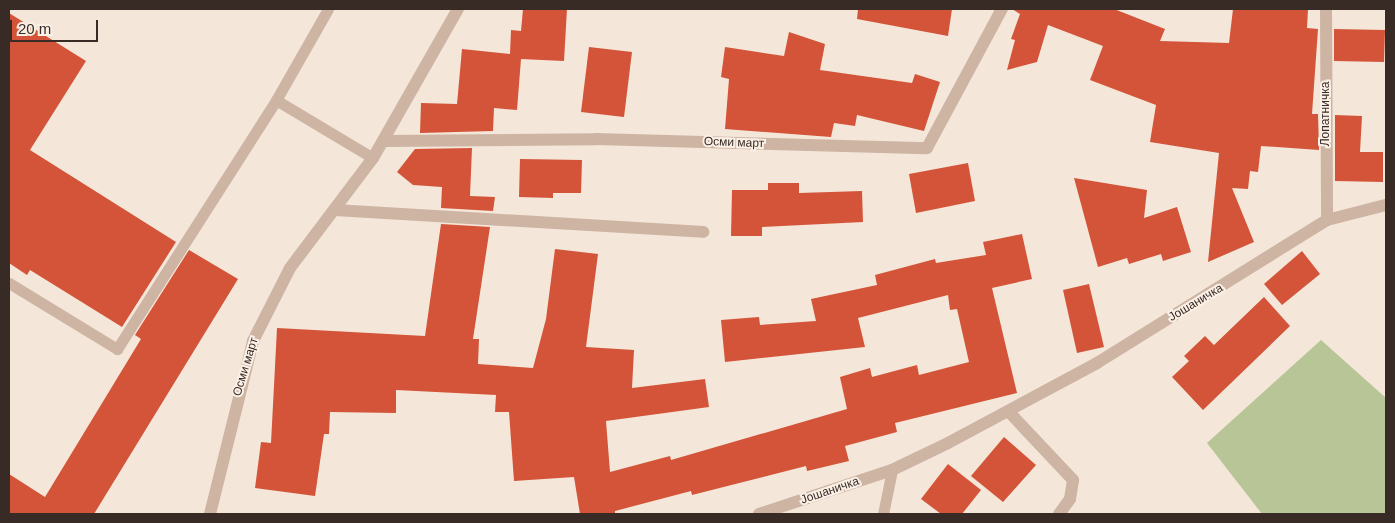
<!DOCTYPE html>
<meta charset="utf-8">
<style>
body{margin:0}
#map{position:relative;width:1395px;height:523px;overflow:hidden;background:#f4e6d9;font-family:Arial,sans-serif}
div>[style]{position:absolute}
.green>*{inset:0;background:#b8c597}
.building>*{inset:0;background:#d35438}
.lane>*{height:11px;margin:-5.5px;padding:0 5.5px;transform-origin:5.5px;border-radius:5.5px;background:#cdb4a3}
.street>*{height:12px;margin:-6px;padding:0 6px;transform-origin:6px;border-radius:6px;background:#cdb4a3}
span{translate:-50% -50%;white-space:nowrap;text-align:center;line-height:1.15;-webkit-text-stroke:4px #fbf0e6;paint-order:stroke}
.street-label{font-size:12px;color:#382b26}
.frame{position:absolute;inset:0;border:10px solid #382b26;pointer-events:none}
.scale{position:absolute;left:10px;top:20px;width:88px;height:22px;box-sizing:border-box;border:2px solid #382b26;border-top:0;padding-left:6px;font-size:15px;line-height:18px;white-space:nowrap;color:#382b26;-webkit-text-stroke:4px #fbf0e6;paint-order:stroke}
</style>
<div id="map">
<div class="green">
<div style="clip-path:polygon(1321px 340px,1386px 398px,1386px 514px,1262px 514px,1207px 443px)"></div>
</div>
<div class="building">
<div style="clip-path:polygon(523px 9px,567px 9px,564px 61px,521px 59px,517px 110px,494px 108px,493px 131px,420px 133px,421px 103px,457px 104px,462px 49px,510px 54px,511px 30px,521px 31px)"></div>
<div style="clip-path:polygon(858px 9px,952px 9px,948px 36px,857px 19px)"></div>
<div style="clip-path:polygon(1012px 9px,1114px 9px,1165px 29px,1160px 41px,1229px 43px,1233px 9px,1308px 9px,1307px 28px,1318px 29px,1312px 114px,1318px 114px,1319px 150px,1261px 146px,1258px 172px,1250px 171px,1248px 189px,1232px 188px,1254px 242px,1208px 262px,1219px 153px,1150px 142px,1156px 105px,1090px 80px,1103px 46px,1048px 25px,1037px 62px,1007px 70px,1015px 40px,1011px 39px,1020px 14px)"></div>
<div style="clip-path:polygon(9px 13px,86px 61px,30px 150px,176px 242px,122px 327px,30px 270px,27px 275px,9px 263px)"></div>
<div style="clip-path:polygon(1334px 29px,1385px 30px,1384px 62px,1334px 61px)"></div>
<div style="clip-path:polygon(789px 32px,825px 44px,820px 70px,912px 83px,915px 74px,940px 82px,924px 131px,857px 115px,855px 126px,834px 123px,831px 137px,725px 129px,729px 79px,721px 77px,725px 47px,784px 56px)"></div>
<div style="clip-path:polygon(589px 47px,632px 52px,624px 117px,581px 112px)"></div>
<div style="clip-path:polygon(1335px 115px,1362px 116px,1360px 152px,1383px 152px,1383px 182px,1335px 181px)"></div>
<div style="clip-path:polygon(472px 148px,470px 196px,495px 197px,493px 211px,441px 208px,442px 187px,413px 185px,397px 172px,415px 149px)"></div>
<div style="clip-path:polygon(520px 159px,582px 160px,581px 193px,553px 193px,553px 198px,519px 197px)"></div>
<div style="clip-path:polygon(968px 163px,975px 201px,916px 213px,909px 174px)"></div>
<div style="clip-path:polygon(1074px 178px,1147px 190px,1144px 218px,1177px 207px,1191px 252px,1163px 261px,1161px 254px,1129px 264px,1127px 258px,1098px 267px)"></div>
<div style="clip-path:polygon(768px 183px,799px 183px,799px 193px,862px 191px,863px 222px,762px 227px,762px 236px,731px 236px,732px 190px,768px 190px)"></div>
<div style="clip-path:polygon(441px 224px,490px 227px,473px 339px,479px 339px,478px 364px,533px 368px,546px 319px,555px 249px,598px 254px,586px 347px,634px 350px,632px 388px,705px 379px,709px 407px,606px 421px,610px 472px,670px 456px,671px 460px,847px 409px,840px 377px,870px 368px,872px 377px,917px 365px,919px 375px,969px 362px,957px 309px,950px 310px,948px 295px,858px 318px,865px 347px,725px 362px,721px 320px,759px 317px,760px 325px,816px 321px,811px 299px,877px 285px,875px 275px,935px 259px,936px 263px,986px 255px,983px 242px,1022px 234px,1032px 279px,992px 288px,1017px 393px,895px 423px,897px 432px,845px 446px,849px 461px,807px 471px,806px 466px,692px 495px,691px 491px,615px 511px,615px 514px,580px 514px,574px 477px,514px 481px,509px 412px,495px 412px,496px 395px,396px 390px,396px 413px,330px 412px,329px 434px,324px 434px,315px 496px,255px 488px,261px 442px,271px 443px,277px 328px,425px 336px)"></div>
<div style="clip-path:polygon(189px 250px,238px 279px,94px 514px,9px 514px,9px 474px,45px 497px,141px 339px,135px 335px)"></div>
<div style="clip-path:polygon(1302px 251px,1320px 274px,1282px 305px,1264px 284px)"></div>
<div style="clip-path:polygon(1089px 284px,1104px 347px,1077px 353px,1063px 290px)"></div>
<div style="clip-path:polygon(1264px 297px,1290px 326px,1203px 410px,1172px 377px,1189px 361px,1184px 356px,1205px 336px,1214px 345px)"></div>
<div style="clip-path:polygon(1004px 437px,1036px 465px,1003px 502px,971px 476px)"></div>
<div style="clip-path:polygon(948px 464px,981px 490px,962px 514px,941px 514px,921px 499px)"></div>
</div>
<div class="lane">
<div style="left:328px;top:9px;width:105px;rotate:119.7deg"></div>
<div style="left:276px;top:100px;width:113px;rotate:30.9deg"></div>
<div style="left:9px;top:283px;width:127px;rotate:31.4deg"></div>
<div style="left:117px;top:349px;width:295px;rotate:-57.4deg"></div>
<div style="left:883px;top:514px;width:45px;rotate:-78.4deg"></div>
</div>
<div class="street">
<div style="left:1326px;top:9px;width:211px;rotate:89.7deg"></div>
<div style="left:383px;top:141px;width:213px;rotate:-0.5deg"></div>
<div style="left:596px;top:139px;width:331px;rotate:1.6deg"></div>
<div style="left:927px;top:148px;width:158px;rotate:-61.7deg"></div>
<div style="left:335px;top:210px;width:369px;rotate:3.4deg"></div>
<div style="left:1008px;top:411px;width:95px;rotate:46.7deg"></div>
<div style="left:1073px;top:480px;width:19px;rotate:99deg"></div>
<div style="left:1070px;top:499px;width:19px;rotate:126deg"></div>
<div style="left:210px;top:514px;width:178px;rotate:-76deg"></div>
<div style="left:253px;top:341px;width:82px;rotate:-63.1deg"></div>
<div style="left:290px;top:268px;width:138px;rotate:-53deg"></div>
<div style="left:373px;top:158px;width:172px;rotate:-60.3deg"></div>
<div style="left:759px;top:514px;width:140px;rotate:-18.3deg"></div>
<div style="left:892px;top:470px;width:62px;rotate:-25.7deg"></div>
<div style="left:948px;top:443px;width:169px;rotate:-28.2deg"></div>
<div style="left:1097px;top:363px;width:271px;rotate:-31.9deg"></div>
<div style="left:1327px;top:220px;width:61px;rotate:-14.3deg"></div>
</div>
<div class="street-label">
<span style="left:1326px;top:114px;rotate:-90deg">Лопатничка</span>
<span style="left:734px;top:143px;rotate:2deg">Осми март</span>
<span style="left:1196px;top:303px;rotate:-31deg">Јошаничка</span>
<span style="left:246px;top:367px;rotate:-73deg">Осми март</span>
<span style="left:830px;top:491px;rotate:-19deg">Јошаничка</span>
</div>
<div class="frame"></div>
<div class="scale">20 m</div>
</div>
